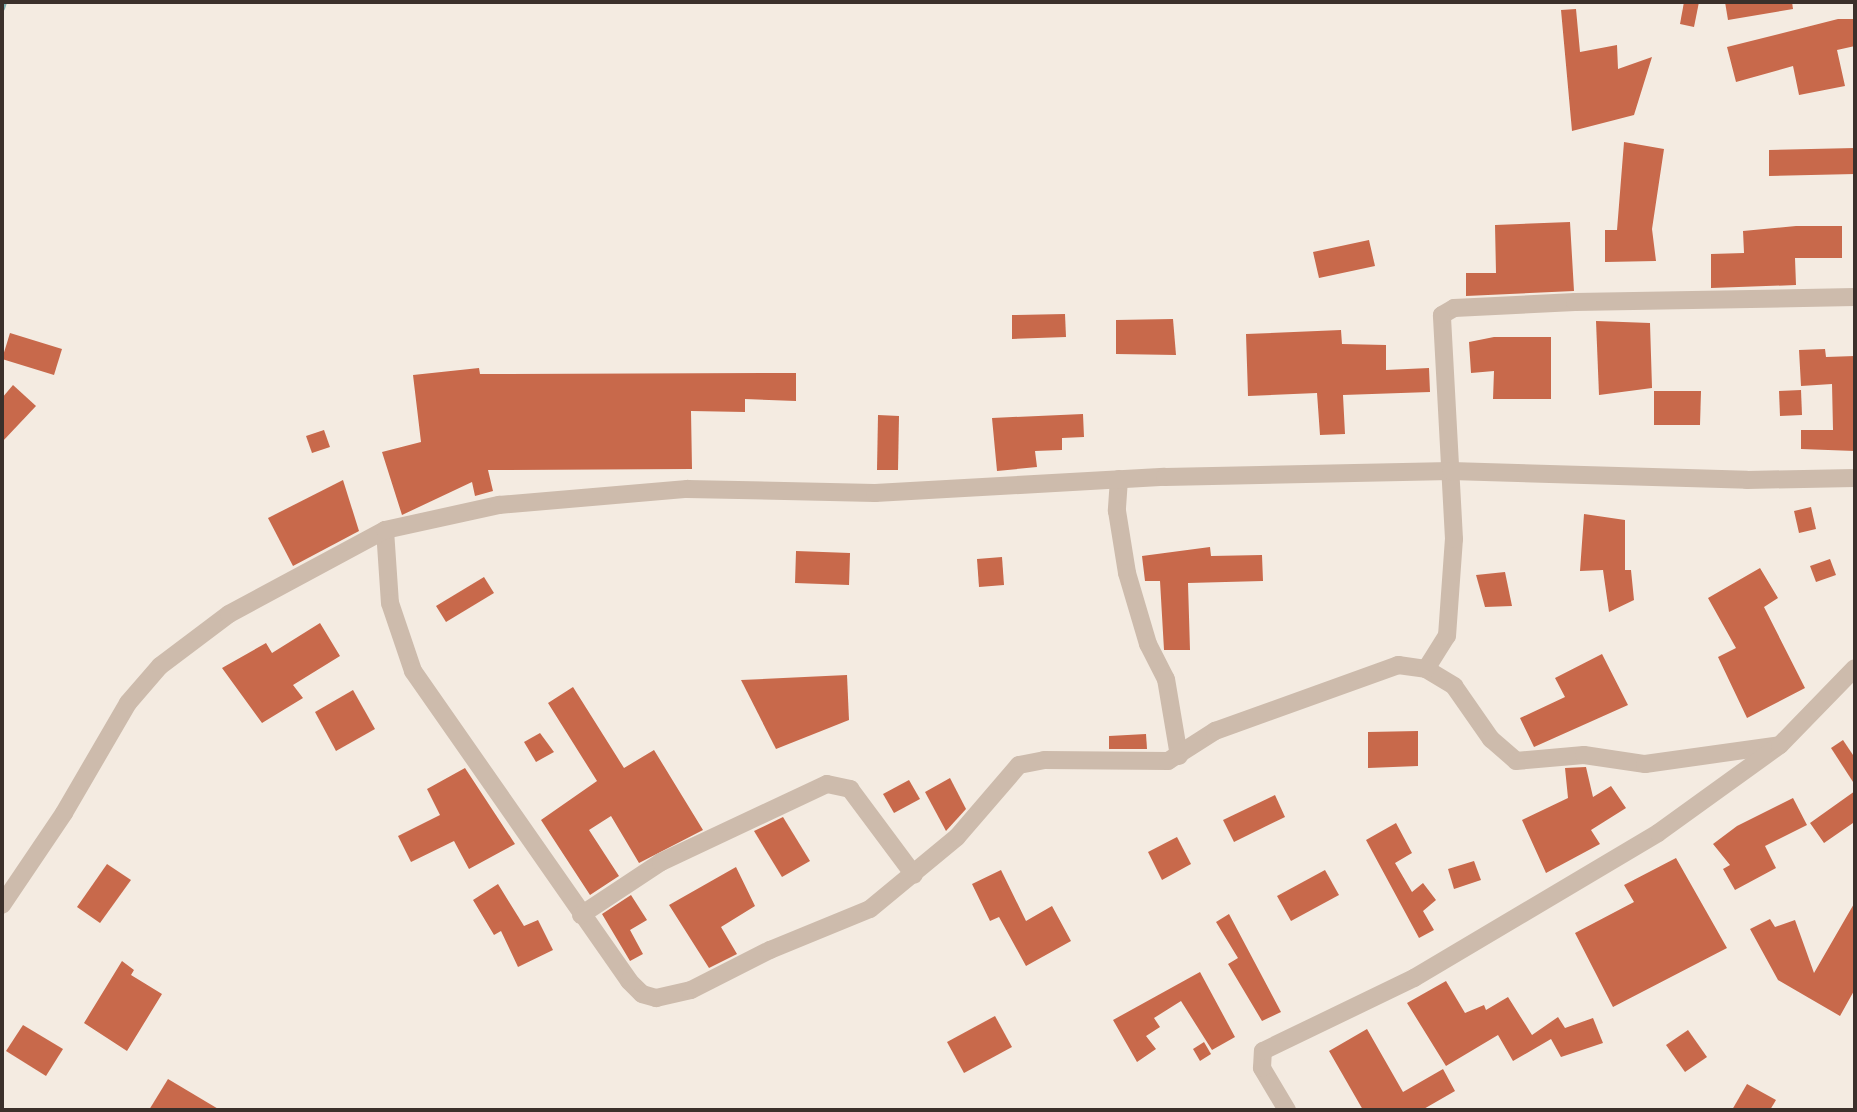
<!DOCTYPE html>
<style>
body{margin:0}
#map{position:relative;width:1857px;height:1112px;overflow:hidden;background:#f4ebe1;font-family:"Open Sans",sans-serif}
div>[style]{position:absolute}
.stream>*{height:5px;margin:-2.5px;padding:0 2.5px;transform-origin:2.5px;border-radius:2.5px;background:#7fb0b2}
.building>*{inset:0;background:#c8694b}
.minor>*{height:18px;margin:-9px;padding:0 9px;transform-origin:9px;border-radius:9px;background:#cdbbac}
span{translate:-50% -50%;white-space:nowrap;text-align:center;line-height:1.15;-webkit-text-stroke:7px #fbf5ee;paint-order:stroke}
.frame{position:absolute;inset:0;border:4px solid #3b302b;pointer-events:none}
</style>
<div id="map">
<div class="stream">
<div style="left:2px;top:8px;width:6px;rotate:-72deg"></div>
</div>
<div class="building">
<div style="clip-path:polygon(1684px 2px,1699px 2px,1694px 27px,1680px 24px)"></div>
<div style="clip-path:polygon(1725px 2px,1792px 2px,1793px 9px,1728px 20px)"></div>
<div style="clip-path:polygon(1576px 9px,1580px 52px,1617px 45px,1618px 69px,1652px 57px,1634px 115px,1572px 131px,1561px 10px)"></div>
<div style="clip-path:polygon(1838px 19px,1855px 19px,1855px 46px,1837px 50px,1845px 86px,1799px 95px,1793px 66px,1736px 82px,1727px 47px)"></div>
<div style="clip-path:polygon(1624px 142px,1664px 149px,1652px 229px,1656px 261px,1605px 262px,1605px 230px,1617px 230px)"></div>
<div style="clip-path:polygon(1855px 148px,1855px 174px,1769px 176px,1769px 150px)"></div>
<div style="clip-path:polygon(1570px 222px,1574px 291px,1466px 296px,1466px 273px,1496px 273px,1495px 225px)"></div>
<div style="clip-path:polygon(1796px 226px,1842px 226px,1842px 258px,1795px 258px,1796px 285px,1711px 288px,1711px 254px,1744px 253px,1743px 231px)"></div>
<div style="clip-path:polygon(1369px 240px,1375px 266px,1319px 278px,1313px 252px)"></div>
<div style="clip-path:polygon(1065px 314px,1066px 337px,1012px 339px,1012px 315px)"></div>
<div style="clip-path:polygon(1173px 319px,1176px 355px,1116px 354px,1116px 320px)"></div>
<div style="clip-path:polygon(1596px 321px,1650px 323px,1652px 388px,1599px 395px)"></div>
<div style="clip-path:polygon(1341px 330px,1342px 344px,1386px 345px,1386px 370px,1429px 368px,1430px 392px,1343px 395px,1345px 434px,1320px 435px,1317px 393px,1248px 396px,1246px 334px)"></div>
<div style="clip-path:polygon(10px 333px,62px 349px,54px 375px,2px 359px)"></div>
<div style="clip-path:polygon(1494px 337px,1551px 337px,1551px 399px,1493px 399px,1494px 371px,1471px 373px,1469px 342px)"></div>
<div style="clip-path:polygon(1825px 349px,1826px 357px,1855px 356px,1855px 451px,1801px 449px,1801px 430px,1833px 430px,1832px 384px,1801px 386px,1799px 350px)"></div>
<div style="clip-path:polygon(479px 368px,480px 374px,796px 373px,796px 401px,745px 399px,745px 412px,691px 411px,692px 469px,488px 470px,493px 491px,475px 496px,472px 482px,402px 515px,382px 452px,421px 442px,413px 375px)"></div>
<div style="clip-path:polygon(13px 385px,36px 406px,2px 442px,2px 398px)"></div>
<div style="clip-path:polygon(1801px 390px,1802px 415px,1780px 416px,1779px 391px)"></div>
<div style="clip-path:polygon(1654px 391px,1701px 391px,1700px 425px,1654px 425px)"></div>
<div style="clip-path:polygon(1083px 414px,1084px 437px,1062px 438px,1062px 450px,1035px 451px,1037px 467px,997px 471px,992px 418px)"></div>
<div style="clip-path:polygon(878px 415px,899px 416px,898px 470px,877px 470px)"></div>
<div style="clip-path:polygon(324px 430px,330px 447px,312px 453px,306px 436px)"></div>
<div style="clip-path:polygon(343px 480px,359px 531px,293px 566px,268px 518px)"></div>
<div style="clip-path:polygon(1811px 507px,1816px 529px,1799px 533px,1794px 511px)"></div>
<div style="clip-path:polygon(1584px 514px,1625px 520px,1625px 570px,1631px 570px,1634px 600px,1609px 612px,1603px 570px,1580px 571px)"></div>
<div style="clip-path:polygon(1210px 547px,1211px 556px,1262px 555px,1263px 581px,1188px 583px,1190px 650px,1164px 650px,1160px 581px,1145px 581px,1142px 556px)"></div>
<div style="clip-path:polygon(796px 551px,850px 553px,849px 585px,795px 583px)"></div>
<div style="clip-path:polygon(1002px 557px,1004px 585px,979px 587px,977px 559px)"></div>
<div style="clip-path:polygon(1830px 559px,1836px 575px,1816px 582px,1810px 566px)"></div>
<div style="clip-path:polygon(1760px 568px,1778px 598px,1764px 607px,1805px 688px,1747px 718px,1718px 657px,1736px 648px,1708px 598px)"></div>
<div style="clip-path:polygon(1505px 572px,1512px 606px,1485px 607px,1476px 575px)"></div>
<div style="clip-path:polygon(484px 577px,494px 593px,446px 622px,436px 606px)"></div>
<div style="clip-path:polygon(320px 623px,340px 656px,293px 685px,303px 698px,262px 723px,222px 668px,266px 643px,272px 653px)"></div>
<div style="clip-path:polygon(1602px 654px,1628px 705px,1534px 747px,1520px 718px,1565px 697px,1555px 678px)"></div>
<div style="clip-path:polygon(847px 675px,849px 720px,776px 749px,741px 680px)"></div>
<div style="clip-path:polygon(573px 687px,624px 768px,654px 750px,703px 830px,639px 863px,611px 816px,589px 830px,619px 876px,590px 895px,541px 820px,597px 781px,548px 703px)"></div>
<div style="clip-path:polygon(353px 690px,375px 729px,336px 751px,315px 712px)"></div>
<div style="clip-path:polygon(1418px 731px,1418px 766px,1368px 768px,1368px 732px)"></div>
<div style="clip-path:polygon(540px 733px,554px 752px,536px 762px,524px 742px)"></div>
<div style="clip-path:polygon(1146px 734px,1147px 749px,1109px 749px,1109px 736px)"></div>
<div style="clip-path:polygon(1843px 740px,1855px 758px,1855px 785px,1831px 748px)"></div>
<div style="clip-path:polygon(1586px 767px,1593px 797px,1611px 786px,1626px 808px,1591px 830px,1600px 844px,1546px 873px,1522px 820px,1568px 798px,1565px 768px)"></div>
<div style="clip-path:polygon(465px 768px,515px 844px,469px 869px,454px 841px,411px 862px,398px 836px,440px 815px,427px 789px)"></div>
<div style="clip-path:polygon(950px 778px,966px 809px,946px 831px,925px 792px)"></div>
<div style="clip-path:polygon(909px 780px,920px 799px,894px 813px,883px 794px)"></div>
<div style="clip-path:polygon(1855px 791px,1855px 826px,1853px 823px,1824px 843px,1810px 823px)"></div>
<div style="clip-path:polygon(1275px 795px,1285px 817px,1234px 842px,1223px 820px)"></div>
<div style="clip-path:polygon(1793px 798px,1807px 825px,1765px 846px,1776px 868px,1735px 890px,1723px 869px,1730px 865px,1713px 844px,1737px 826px)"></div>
<div style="clip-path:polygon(783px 817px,810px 861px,782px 877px,754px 831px)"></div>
<div style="clip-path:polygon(1396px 823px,1412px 853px,1395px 863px,1412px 892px,1423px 883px,1436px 900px,1423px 911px,1434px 930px,1419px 938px,1366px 840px)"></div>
<div style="clip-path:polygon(1177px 837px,1191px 864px,1162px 880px,1148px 852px)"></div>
<div style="clip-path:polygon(1676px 858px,1727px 948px,1613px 1007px,1575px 933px,1634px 902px,1624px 885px)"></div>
<div style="clip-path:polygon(1474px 861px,1481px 880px,1454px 889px,1448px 869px)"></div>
<div style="clip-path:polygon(107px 864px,131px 880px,100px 923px,77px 907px)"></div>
<div style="clip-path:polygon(736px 867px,755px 906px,721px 927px,737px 954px,709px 968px,669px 905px)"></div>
<div style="clip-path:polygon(1001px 870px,1026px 921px,1052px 906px,1071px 941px,1026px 966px,999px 917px,990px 921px,972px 884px)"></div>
<div style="clip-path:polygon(1325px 870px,1339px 895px,1291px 921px,1277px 896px)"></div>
<div style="clip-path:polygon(498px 884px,524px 926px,538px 920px,553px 950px,518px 967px,501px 931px,494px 935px,473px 900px)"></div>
<div style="clip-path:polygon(631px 895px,647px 920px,630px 930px,643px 954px,630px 961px,602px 914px)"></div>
<div style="clip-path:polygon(1855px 902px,1855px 989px,1840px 1016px,1778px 980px,1750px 929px,1770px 919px,1775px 927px,1795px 920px,1814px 973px)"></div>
<div style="clip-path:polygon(1229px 914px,1281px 1012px,1262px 1021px,1228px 964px,1238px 958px,1216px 922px)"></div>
<div style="clip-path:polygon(122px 961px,134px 970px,131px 975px,162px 994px,127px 1051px,84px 1023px)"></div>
<div style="clip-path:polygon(1200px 972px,1235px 1037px,1212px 1050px,1181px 1001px,1154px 1018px,1160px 1027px,1146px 1036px,1156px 1049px,1137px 1062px,1113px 1020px)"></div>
<div style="clip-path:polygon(1446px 981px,1465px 1013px,1484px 1005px,1486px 1010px,1508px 997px,1532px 1035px,1558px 1017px,1565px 1028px,1593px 1018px,1603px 1043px,1561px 1057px,1551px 1039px,1513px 1061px,1498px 1035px,1446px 1066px,1407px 1003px)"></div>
<div style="clip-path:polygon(995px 1016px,1012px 1047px,964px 1073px,947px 1042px)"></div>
<div style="clip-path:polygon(23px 1025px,63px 1049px,46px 1076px,6px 1051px)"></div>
<div style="clip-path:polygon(1367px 1029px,1403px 1092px,1443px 1069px,1455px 1091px,1422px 1110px,1363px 1110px,1329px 1051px)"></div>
<div style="clip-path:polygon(1688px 1030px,1707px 1057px,1685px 1072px,1666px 1045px)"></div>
<div style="clip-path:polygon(1204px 1042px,1211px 1054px,1200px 1061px,1193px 1049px)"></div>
<div style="clip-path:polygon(168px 1079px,220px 1110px,149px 1110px)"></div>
<div style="clip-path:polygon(1747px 1084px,1776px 1100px,1770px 1110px,1732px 1110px)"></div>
</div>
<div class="minor">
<div style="left:1119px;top:479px;width:32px;rotate:94deg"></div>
<div style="left:1117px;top:511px;width:63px;rotate:80.8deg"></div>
<div style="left:1127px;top:573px;width:74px;rotate:73.5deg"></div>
<div style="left:1148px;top:644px;width:39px;rotate:63deg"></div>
<div style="left:1166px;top:679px;width:78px;rotate:80.4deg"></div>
<div style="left:385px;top:530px;width:73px;rotate:86.1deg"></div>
<div style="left:390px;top:603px;width:72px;rotate:71.3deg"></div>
<div style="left:413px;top:671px;width:378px;rotate:55.1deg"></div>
<div style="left:629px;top:981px;width:18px;rotate:45deg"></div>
<div style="left:642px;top:994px;width:15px;rotate:16deg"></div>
<div style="left:656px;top:998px;width:36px;rotate:-13deg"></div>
<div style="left:691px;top:990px;width:89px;rotate:-26.9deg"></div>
<div style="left:770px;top:950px;width:108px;rotate:-22.3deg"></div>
<div style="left:870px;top:909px;width:113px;rotate:-39.6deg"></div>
<div style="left:957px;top:837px;width:95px;rotate:-49.3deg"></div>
<div style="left:1019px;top:765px;width:25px;rotate:-11deg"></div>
<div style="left:1044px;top:760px;width:124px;rotate:0.5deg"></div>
<div style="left:1168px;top:761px;width:56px;rotate:-32.6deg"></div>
<div style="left:1215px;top:731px;width:195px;rotate:-19.8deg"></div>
<div style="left:1398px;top:665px;width:28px;rotate:8deg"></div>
<div style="left:1426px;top:669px;width:33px;rotate:31deg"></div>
<div style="left:1454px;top:686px;width:65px;rotate:55.1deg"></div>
<div style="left:1491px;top:739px;width:33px;rotate:41deg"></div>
<div style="left:1516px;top:761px;width:68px;rotate:-5deg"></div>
<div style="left:1584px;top:755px;width:62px;rotate:8.4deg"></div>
<div style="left:1645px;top:764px;width:136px;rotate:-8deg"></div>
<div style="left:1426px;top:669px;width:39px;rotate:-58deg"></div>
<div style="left:1447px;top:636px;width:97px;rotate:-85.9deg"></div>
<div style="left:1454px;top:539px;width:224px;rotate:-93.1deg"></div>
<div style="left:1442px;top:315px;width:14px;rotate:-30deg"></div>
<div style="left:1454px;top:308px;width:121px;rotate:-2.8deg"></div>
<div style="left:1575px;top:302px;width:280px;rotate:-1deg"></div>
<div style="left:2px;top:905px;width:111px;rotate:-56deg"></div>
<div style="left:64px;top:813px;width:127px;rotate:-59.8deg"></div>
<div style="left:128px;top:703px;width:49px;rotate:-49.1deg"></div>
<div style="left:160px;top:666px;width:86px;rotate:-37deg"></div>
<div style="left:229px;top:614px;width:177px;rotate:-28.3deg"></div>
<div style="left:385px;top:530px;width:117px;rotate:-12.4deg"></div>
<div style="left:499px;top:505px;width:189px;rotate:-4.9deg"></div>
<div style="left:687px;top:489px;width:188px;rotate:1.2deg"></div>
<div style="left:875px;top:493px;width:290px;rotate:-3.2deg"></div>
<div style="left:1165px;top:477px;width:286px;rotate:-1.2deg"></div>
<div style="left:1451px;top:471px;width:296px;rotate:1.7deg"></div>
<div style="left:1747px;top:480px;width:108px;rotate:-1.1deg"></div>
<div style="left:581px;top:915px;width:96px;rotate:-33.5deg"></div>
<div style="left:661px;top:862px;width:183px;rotate:-25.2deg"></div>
<div style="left:827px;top:784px;width:24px;rotate:12deg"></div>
<div style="left:850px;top:789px;width:107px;rotate:53.3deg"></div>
<div style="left:1287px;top:1110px;width:49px;rotate:-120.8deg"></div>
<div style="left:1262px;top:1068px;width:17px;rotate:-87deg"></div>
<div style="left:1263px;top:1051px;width:168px;rotate:-25.8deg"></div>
<div style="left:1414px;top:978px;width:284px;rotate:-30.7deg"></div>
<div style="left:1658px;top:833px;width:150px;rotate:-35.8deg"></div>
<div style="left:1780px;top:745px;width:107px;rotate:-45.8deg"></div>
</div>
<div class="frame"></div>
</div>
